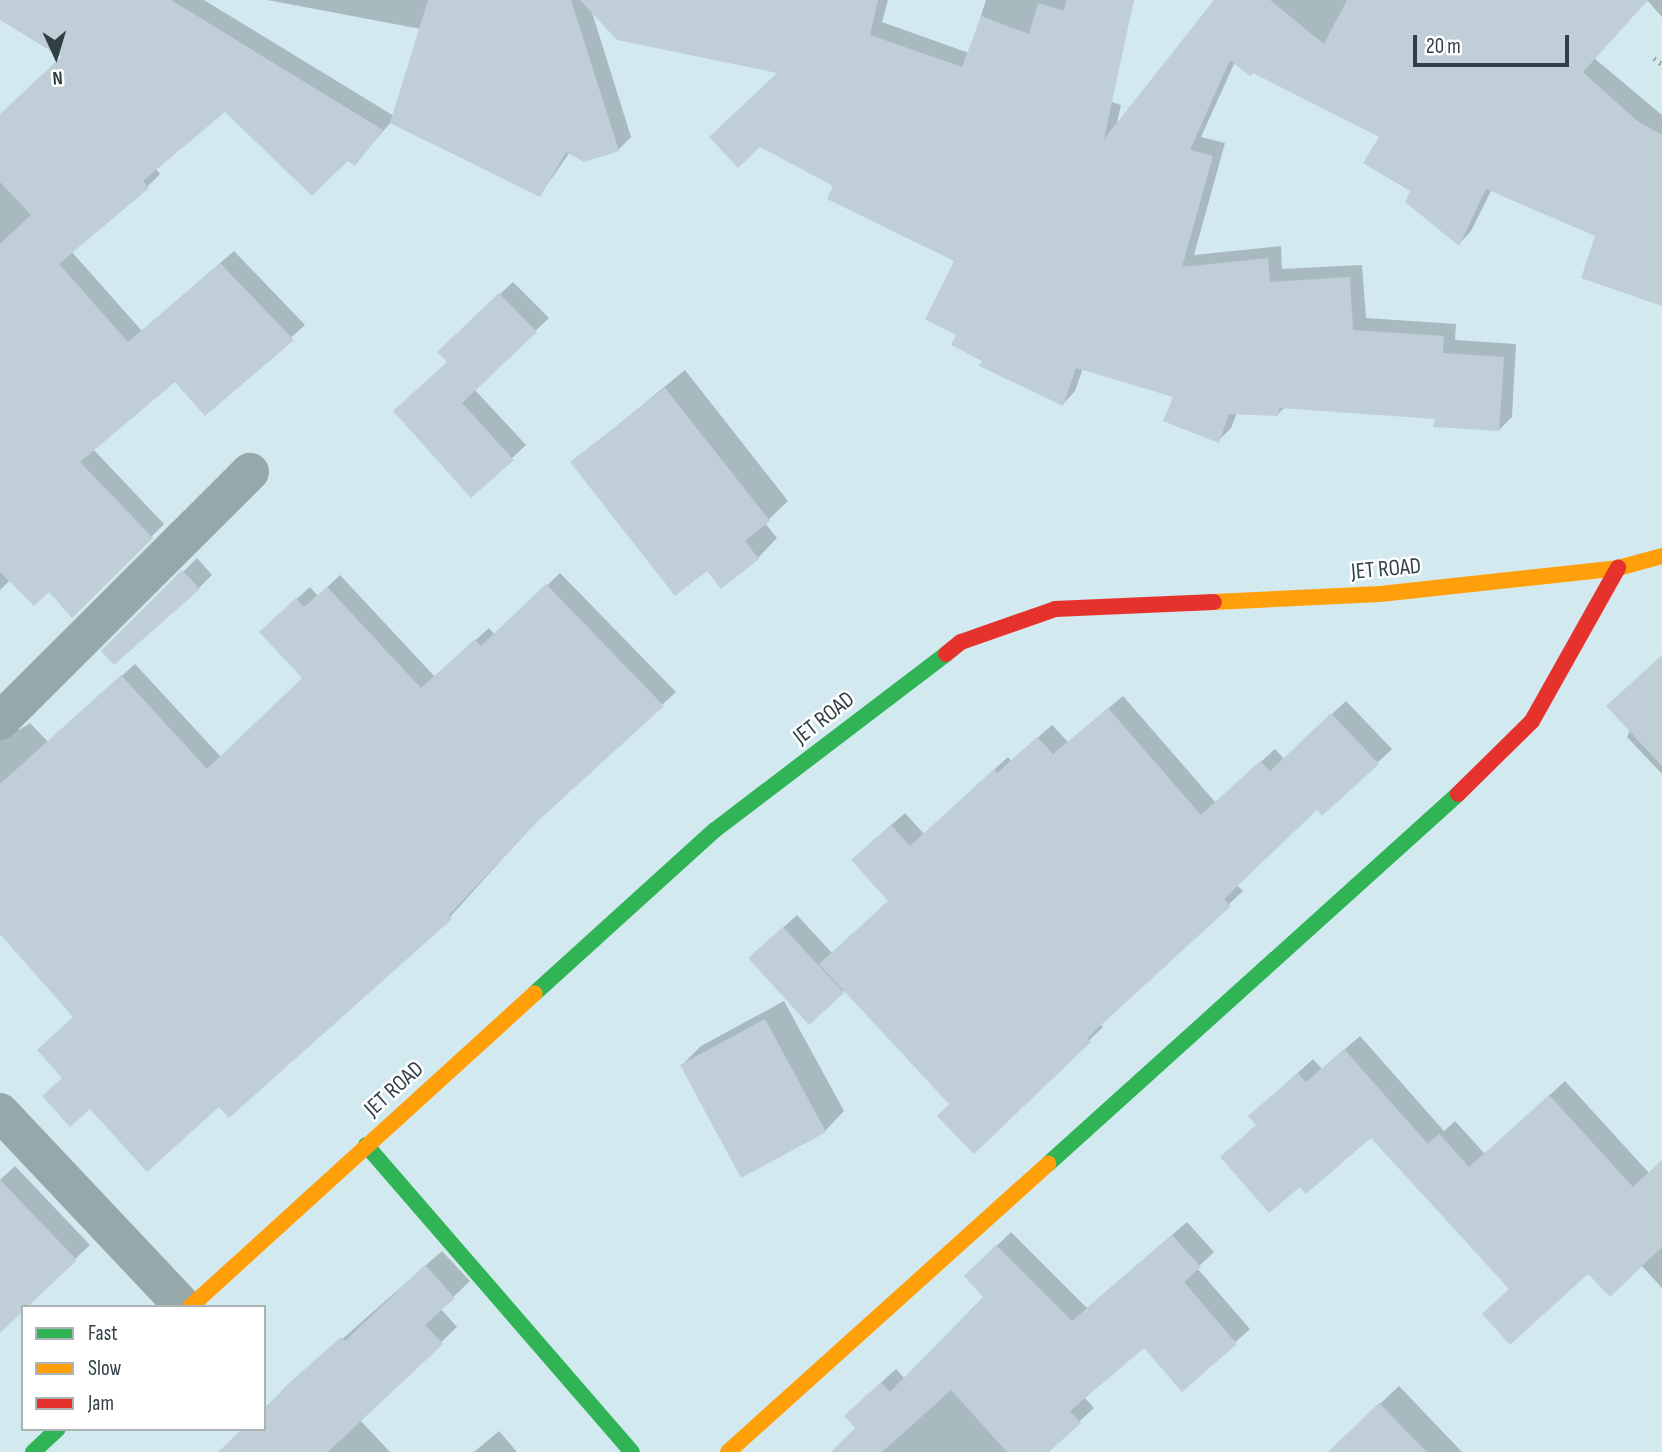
<!DOCTYPE html>
<style>
body{margin:0}
#map{position:relative;width:1662px;height:1452px;overflow:hidden;background:#d3e9f0;font-family:"Sofia Sans Condensed",sans-serif}
div>[style]{position:absolute}
.shadow>*{inset:0;background:#0003}
.building>*{inset:0;background:#c0cfd7}
.path>*{height:4.5px;margin-top:-2.25px;transform-origin:0;background:repeating-linear-gradient(90deg,#98a8a9 0 2px,transparent 0 7px)}
.street>*{height:38px;margin:-19px;padding:0 19px;transform-origin:19px;border-radius:19px;background:#96a8aa}
.fast>*{height:16px;margin:-8px;padding:0 8px;transform-origin:8px;border-radius:8px;background:#30b455}
.slow>*{height:16px;margin:-8px;padding:0 8px;transform-origin:8px;border-radius:8px;background:#ff9f0a}
.jam>*{height:16px;margin:-8px;padding:0 8px;transform-origin:8px;border-radius:8px;background:#e5322d}
span{translate:-50% -50%;white-space:nowrap;text-align:center;line-height:1.15;-webkit-text-stroke:5px #fff;paint-order:stroke}
.street-label{font-size:23px;color:#304045}
.legend{position:absolute;left:21px;top:1305px;width:245px;height:126px;box-sizing:border-box;background:#fff;border:2px solid #acb3b5;margin:0;padding:9px 12px;list-style:none;font-size:21px;color:#304045}
.legend li{display:flex;align-items:center;gap:14px;height:35px}
.legend b{width:35px;border:2px solid #acb3b5}
.north{position:absolute;left:21px;top:21px;width:70px;height:70px;-webkit-text-stroke:5px #fff;paint-order:stroke;rotate:176deg;font-size:19px;font-weight:700;line-height:28px;text-align:center;color:#304045}
.north::after{content:'';display:block;margin:auto;width:24px;height:32px;background:#304045;clip-path:polygon(50% 0,100% 100%,50% 72%,0 100%)}
.scale{position:absolute;left:1413px;top:35px;width:156px;height:32px;box-sizing:border-box;border:4px solid #304045;border-top:0;padding-left:9px;font-size:21px;line-height:24px;white-space:nowrap;color:#304045;-webkit-text-stroke:5px #fff;paint-order:stroke}
</style>
<div id="map">
<div class="shadow">
<div style="clip-path:polygon(0 0,204px 0,394px 116px,421px 29px,267px 0,888px 0,882px 22px,969px 53px,986px 0,1122px 0,1103px 99px,1121px 105px,1116px 127px,1217px 0,1662px 0,1662px 17px,1647px 0,1594px 58px,1662px 115px,1662px 303px,1597px 235px,1492px 189px,1471px 231px,1459px 244px,1413px 190px,1381px 136px,1235px 62px,1201px 137px,1225px 143px,1194px 255px,1281px 246px,1282px 269px,1362px 265px,1366px 318px,1456px 324px,1455px 340px,1516px 344px,1512px 417px,1499px 430px,1437px 417px,1285px 407px,1278px 414px,1237px 413px,1231px 428px,1218px 441px,1175px 396px,1083px 368px,1075px 391px,1063px 404px,985px 360px,959px 334px,956px 260px,835px 186px,780px 72px,591px 9px,631px 137px,618px 150px,570px 152px,540px 195px,391px 122px,355px 164px,225px 110px,155px 168px,160px 174px,148px 186px,71px 251px,142px 331px,234px 251px,305px 325px,205px 413px,175px 379px,93px 449px,164px 524px,72px 616px,49px 589px,10px 580px,0 590px,0 115px,63px 56px,0 18px)"></div>
<div style="clip-path:polygon(513px 282px,549px 318px,474px 389px,526px 445px,471px 496px,449px 362px,452px 339px)"></div>
<div style="clip-path:polygon(685px 370px,788px 501px,765px 523px,777px 538px,758px 558px,707px 569px,572px 463px)"></div>
<div style="clip-path:polygon(197px 558px,212px 575px,199px 588px,104px 651px)"></div>
<div style="clip-path:polygon(560px 573px,676px 692px,543px 814px,450px 917px,219px 1105px,64px 1078px,75px 1017px,0 934px,0 724px,19px 730px,30px 723px,48px 742px,135px 664px,221px 757px,304px 678px,274px 619px,310px 587px,318px 596px,340px 575px,435px 677px,489px 628px,495px 635px)"></div>
<div style="clip-path:polygon(1662px 656px,1662px 774px,1627px 737px)"></div>
<div style="clip-path:polygon(1123px 696px,1216px 803px,1275px 749px,1284px 759px,1346px 701px,1392px 749px,1323px 814px,1317px 807px,1237px 885px,1243px 891px,1100px 1024px,1103px 1027px,974px 1151px,952px 1104px,846px 989px,809px 1022px,764px 945px,797px 915px,832px 953px,889px 901px,853px 860px,867px 846px,905px 813px,924px 834px,1008px 757px,1011px 761px,1052px 725px,1068px 742px)"></div>
<div style="clip-path:polygon(784px 1001px,844px 1111px,825px 1131px,682px 1065px,701px 1046px)"></div>
<div style="clip-path:polygon(1360px 1036px,1444px 1131px,1455px 1121px,1485px 1154px,1565px 1081px,1649px 1173px,1662px 1166px,1662px 1288px,1641px 1265px,1511px 1288px,1371px 1136px,1258px 1124px,1250px 1116px,1313px 1059px,1322px 1069px)"></div>
<div style="clip-path:polygon(15px 1166px,90px 1245px,0 1330px,0 1180px)"></div>
<div style="clip-path:polygon(1187px 1222px,1214px 1252px,1197px 1268px,1250px 1329px,1182px 1390px,1144px 1346px,1084px 1397px,1094px 1408px,1046px 1452px,879px 1452px,860px 1402px,896px 1369px,905px 1379px,985px 1297px,966px 1276px,1011px 1232px,1087px 1308px)"></div>
<div style="clip-path:polygon(442px 1251px,470px 1281px,441px 1309px,457px 1327px,360px 1420px,390px 1452px,218px 1452px,264px 1429px,264px 1408px)"></div>
<div style="clip-path:polygon(1399px 1386px,1462px 1452px,1329px 1452px)"></div>
<div style="clip-path:polygon(499px 1431px,517px 1452px,474px 1452px)"></div>
</div>
<div class="building">
<div style="clip-path:polygon(0 0,171px 0,383px 130px,355px 166px,348px 161px,312px 196px,225px 112px,143px 181px,149px 188px,59px 264px,128px 342px,220px 263px,294px 340px,205px 416px,175px 382px,80px 462px,153px 538px,72px 618px,49px 592px,34px 606px,0 572px,0 244px,31px 215px,0 182px,0 114px,61px 57px,0 20px)"></div>
<div style="clip-path:polygon(428px 0,571px 0,619px 151px,584px 162px,566px 152px,540px 197px,390px 123px)"></div>
<div style="clip-path:polygon(580px 0,878px 0,870px 35px,962px 67px,981px 16px,1029px 34px,1038px 3px,1064px 11px,1066px 0,1134px 0,1104px 139px,1214px 0,1270px 0,1324px 44px,1347px 0,1648px 0,1583px 72px,1636px 120px,1662px 135px,1662px 306px,1581px 278px,1595px 236px,1486px 189px,1459px 246px,1405px 202px,1410px 191px,1363px 163px,1379px 137px,1253px 73px,1250px 76px,1230px 60px,1190px 150px,1213px 156px,1182px 267px,1268px 258px,1270px 282px,1350px 277px,1353px 330px,1444px 336px,1443px 353px,1504px 357px,1499px 431px,1433px 427px,1435px 419px,1279px 408px,1278px 416px,1229px 414px,1219px 443px,1163px 421px,1173px 397px,1076px 368px,1063px 406px,979px 366px,982px 361px,951px 345px,956px 335px,925px 319px,954px 261px,827px 199px,833px 186px,760px 147px,738px 168px,709px 137px,777px 73px,617px 40px)"></div>
<div style="clip-path:polygon(499px 293px,537px 332px,462px 403px,514px 460px,471px 498px,393px 411px,447px 362px,437px 352px)"></div>
<div style="clip-path:polygon(665px 388px,770px 521px,745px 541px,759px 559px,721px 589px,707px 571px,675px 596px,570px 462px)"></div>
<div style="clip-path:polygon(182px 570px,200px 589px,114px 665px,101px 651px)"></div>
<div style="clip-path:polygon(546px 584px,664px 706px,539px 820px,449px 915px,452px 919px,229px 1118px,219px 1107px,147px 1172px,90px 1109px,70px 1127px,42px 1096px,62px 1078px,37px 1050px,73px 1017px,0 934px,0 784px,121px 675px,207px 769px,302px 678px,259px 632px,296px 598px,304px 607px,327px 587px,421px 688px,475px 639px,481px 646px)"></div>
<div style="clip-path:polygon(1662px 655px,1662px 766px,1606px 706px)"></div>
<div style="clip-path:polygon(1108px 708px,1201px 815px,1260px 761px,1270px 771px,1331px 713px,1379px 764px,1322px 816px,1317px 810px,1224px 899px,1231px 906px,1087px 1038px,1091px 1042px,974px 1154px,937px 1116px,949px 1104px,819px 964px,888px 901px,851px 860px,891px 825px,910px 846px,994px 769px,997px 773px,1037px 737px,1053px 754px)"></div>
<div style="clip-path:polygon(783px 927px,844px 993px,809px 1025px,748px 958px)"></div>
<div style="clip-path:polygon(765px 1019px,826px 1132px,741px 1178px,680px 1065px)"></div>
<div style="clip-path:polygon(1344px 1049px,1428px 1144px,1439px 1134px,1469px 1167px,1549px 1095px,1633px 1187px,1662px 1160px,1662px 1247px,1610px 1297px,1588px 1274px,1510px 1345px,1482px 1314px,1509px 1289px,1371px 1138px,1306px 1194px,1300px 1187px,1269px 1213px,1220px 1157px,1256px 1125px,1248px 1116px,1298px 1073px,1306px 1082px)"></div>
<div style="clip-path:polygon(0 1180px,77px 1260px,0 1333px)"></div>
<div style="clip-path:polygon(1172px 1235px,1201px 1267px,1184px 1282px,1237px 1344px,1182px 1392px,1144px 1348px,1070px 1411px,1081px 1423px,1049px 1452px,1007px 1452px,951px 1390px,882px 1452px,831px 1452px,855px 1428px,844px 1416px,881px 1382px,890px 1392px,983px 1297px,964px 1276px,996px 1245px,1072px 1321px)"></div>
<div style="clip-path:polygon(425px 1265px,455px 1298px,425px 1325px,443px 1344px,328px 1452px,218px 1452px,242px 1429px,264px 1429px,264px 1409px,288px 1384px,341px 1337px,345px 1341px)"></div>
<div style="clip-path:polygon(1379px 1403px,1427px 1452px,1328px 1452px)"></div>
</div>
<div class="path">
<div style="left:1654px;top:58px;width:10px;rotate:37deg"></div>
</div>
<div class="street">
<div style="left:0;top:721px;width:353px;rotate:-44.9deg"></div>
<div style="left:0;top:1112px;width:268px;rotate:46.7deg"></div>
</div>
<div class="fast">
<div style="left:535px;top:993px;width:243px;rotate:-42.2deg"></div>
<div style="left:715px;top:830px;width:290px;rotate:-37.3deg"></div>
<div style="left:366px;top:1145px;width:406px;rotate:49.1deg"></div>
<div style="left:1048px;top:1164px;width:552px;rotate:-42.06deg"></div>
<div style="left:33px;top:1452px;width:34px;rotate:-43deg"></div>
</div>
<div class="slow">
<div style="left:1214px;top:602px;width:166px;rotate:-2.8deg"></div>
<div style="left:1380px;top:594px;width:239px;rotate:-6.2deg"></div>
<div style="left:1618px;top:568px;width:46px;rotate:-15.3deg"></div>
<div style="left:190px;top:1307px;width:466px;rotate:-42.3deg"></div>
<div style="left:728px;top:1452px;width:431px;rotate:-42deg"></div>
</div>
<div class="jam">
<div style="left:946px;top:654px;width:19px;rotate:-39deg"></div>
<div style="left:961px;top:642px;width:100px;rotate:-19.3deg"></div>
<div style="left:1055px;top:609px;width:159px;rotate:-2.5deg"></div>
<div style="left:1458px;top:794px;width:104px;rotate:-44.6deg"></div>
<div style="left:1532px;top:721px;width:176px;rotate:-60.7deg"></div>
</div>
<div class="street-label">
<span style="left:1386px;top:569px;rotate:-5deg">JET ROAD</span>
<span style="left:824px;top:718px;rotate:-38deg">JET ROAD</span>
<span style="left:394px;top:1089px;rotate:-42deg">JET ROAD</span>
</div>
<ul class="legend">
<li><b style="height:9px;background:#30b455"></b>Fast</li>
<li><b style="height:9px;background:#ff9f0a"></b>Slow</li>
<li><b style="height:9px;background:#e5322d"></b>Jam</li>
</ul>
<div class="north">N</div>
<div class="scale">20 m</div>
</div>
